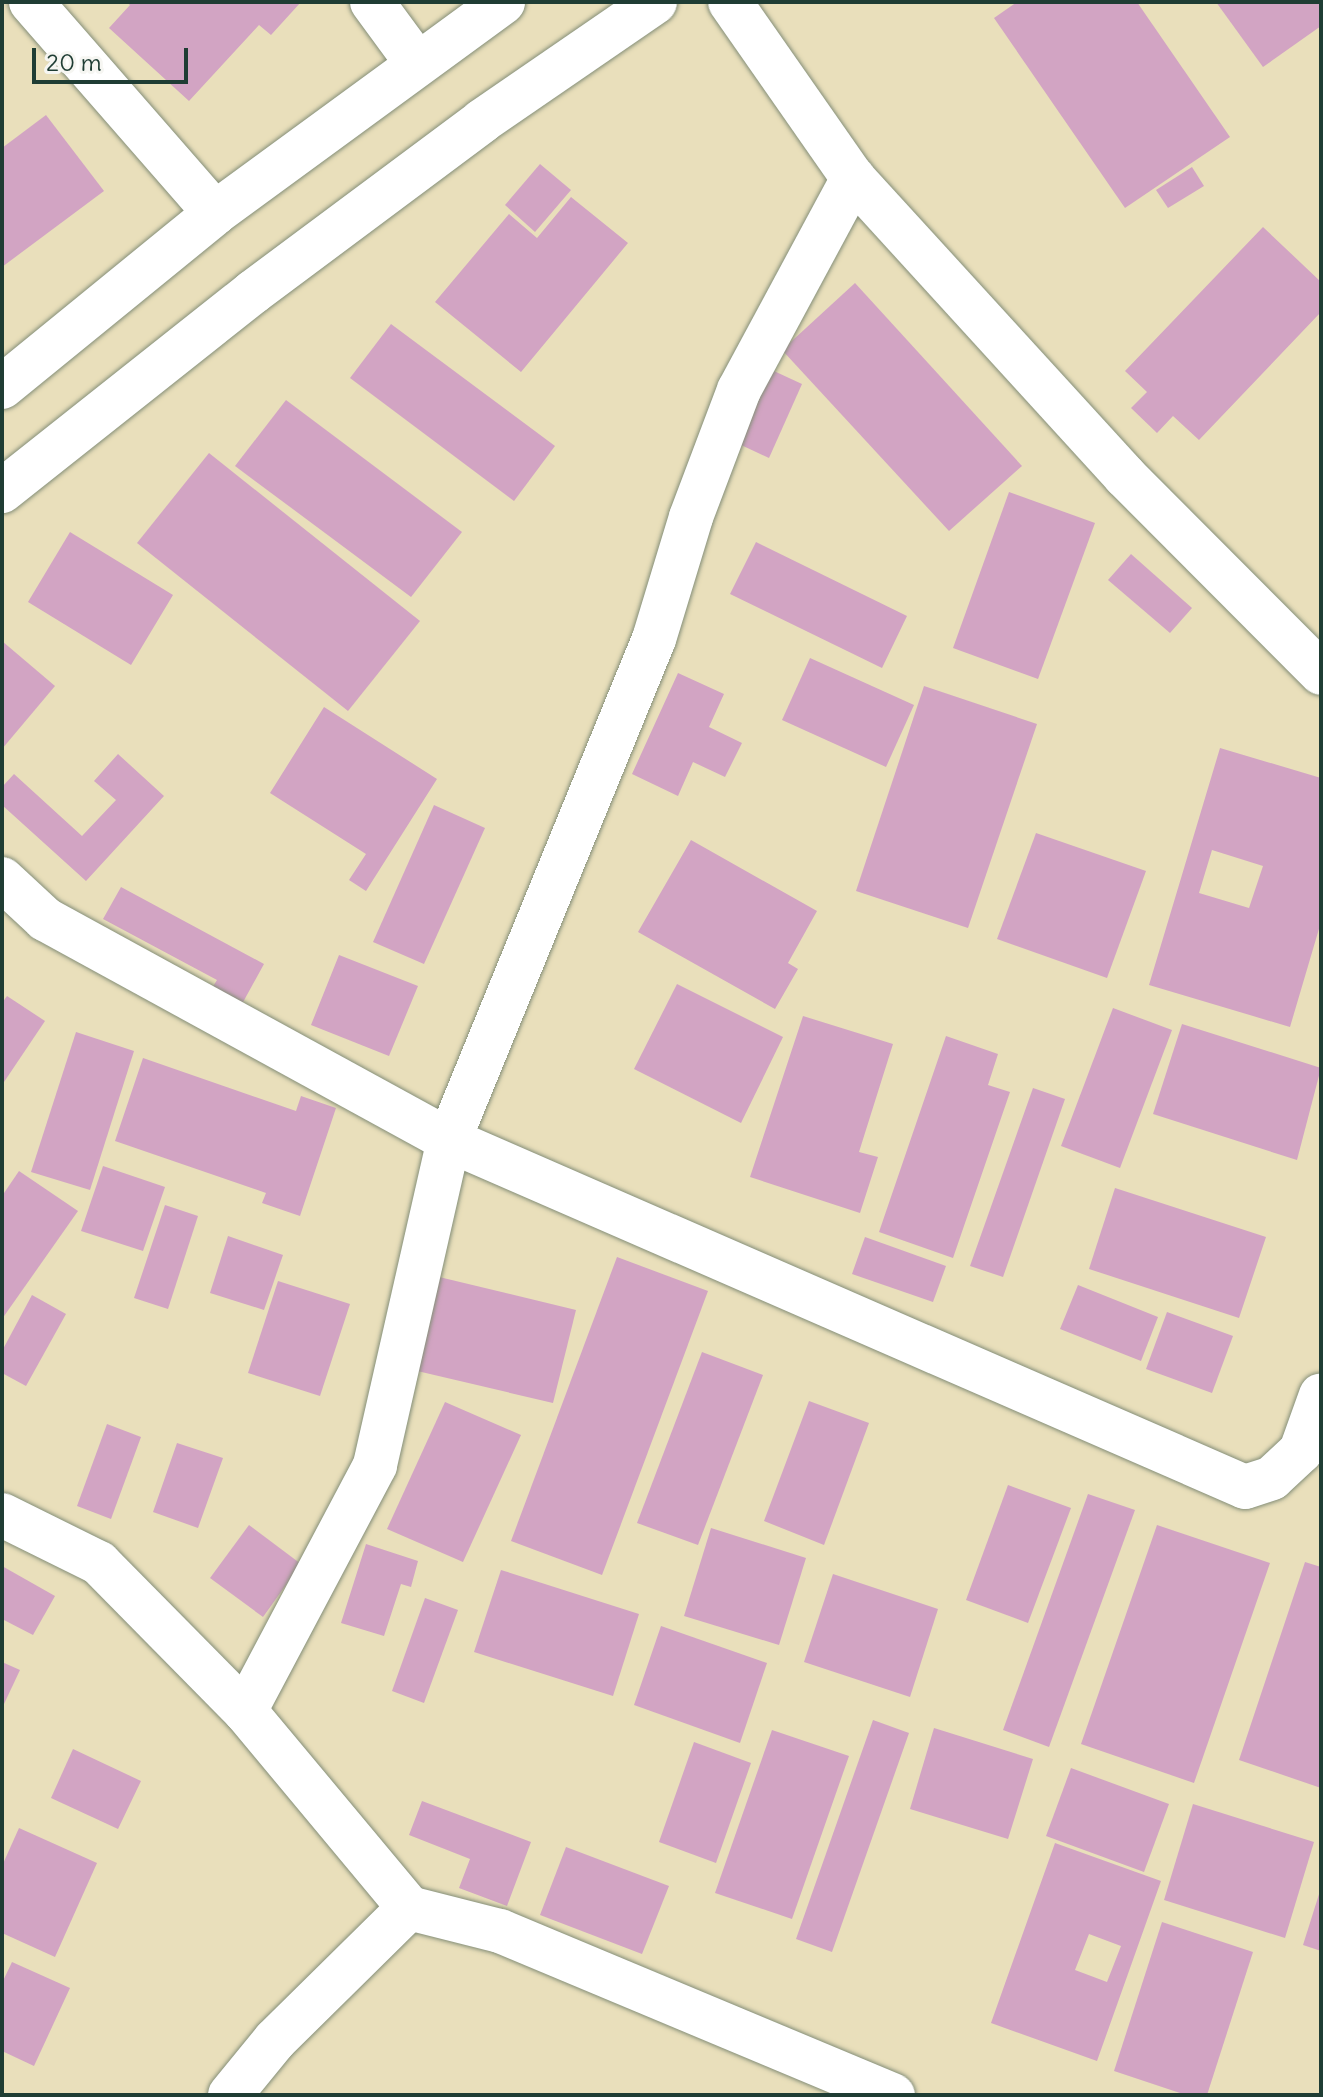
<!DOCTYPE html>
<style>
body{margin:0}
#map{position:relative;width:1323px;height:2097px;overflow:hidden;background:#e9dfbb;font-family:Delius,sans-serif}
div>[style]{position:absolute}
.building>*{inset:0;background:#d2a4c3}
.roads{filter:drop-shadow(0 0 2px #848e78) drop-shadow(0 0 2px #848e78)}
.minor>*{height:44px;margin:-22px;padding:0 22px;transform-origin:22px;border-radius:22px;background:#fff}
span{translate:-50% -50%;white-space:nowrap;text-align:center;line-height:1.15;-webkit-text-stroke:6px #f6f6f2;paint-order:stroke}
.frame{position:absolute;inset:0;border:4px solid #1f3d34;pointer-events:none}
.scale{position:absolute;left:32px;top:48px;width:156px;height:36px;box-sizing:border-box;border:4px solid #1f3d34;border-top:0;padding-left:10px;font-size:24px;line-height:28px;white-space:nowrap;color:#1f3d34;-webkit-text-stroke:6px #f6f6f2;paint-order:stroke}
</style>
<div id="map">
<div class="building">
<div style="clip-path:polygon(126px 2px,301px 2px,271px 35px,259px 25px,189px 101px,109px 28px,130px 5px)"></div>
<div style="clip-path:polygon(1017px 2px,1137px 2px,1230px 137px,1125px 208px,994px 18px)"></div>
<div style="clip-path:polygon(1216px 2px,1321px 2px,1321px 26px,1263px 67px)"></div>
<div style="clip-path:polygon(46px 115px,104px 191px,2px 267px,2px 148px)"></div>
<div style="clip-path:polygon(540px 164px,571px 190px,535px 232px,505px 205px)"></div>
<div style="clip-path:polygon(1192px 167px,1204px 186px,1168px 208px,1156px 190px)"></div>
<div style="clip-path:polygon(571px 197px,628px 243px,521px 372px,435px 302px,509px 214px,537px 238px)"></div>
<div style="clip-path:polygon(1263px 227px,1321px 282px,1321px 312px,1199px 440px,1173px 416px,1157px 433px,1131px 408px,1147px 392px,1125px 371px)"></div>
<div style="clip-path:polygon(855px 283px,1022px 466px,949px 531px,782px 350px)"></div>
<div style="clip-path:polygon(391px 324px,555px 446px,514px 501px,350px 378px)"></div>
<div style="clip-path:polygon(759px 364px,802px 384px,769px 458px,724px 437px)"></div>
<div style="clip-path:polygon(286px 400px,462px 532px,411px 597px,235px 466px)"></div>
<div style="clip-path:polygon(209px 453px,420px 621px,348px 711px,137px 543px)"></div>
<div style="clip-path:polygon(1009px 492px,1095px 523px,1038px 679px,953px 648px)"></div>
<div style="clip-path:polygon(70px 532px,173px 595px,131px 665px,28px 602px)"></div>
<div style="clip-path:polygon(756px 542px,907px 616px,882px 668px,730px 594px)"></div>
<div style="clip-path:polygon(1131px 554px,1192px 608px,1170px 633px,1108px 580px)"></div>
<div style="clip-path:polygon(2px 641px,55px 686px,2px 749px)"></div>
<div style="clip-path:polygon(810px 658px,914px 705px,886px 767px,782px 720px)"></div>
<div style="clip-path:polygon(678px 673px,724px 694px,709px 727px,742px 743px,725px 777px,693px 762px,678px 796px,632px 774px)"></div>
<div style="clip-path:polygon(924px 686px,1037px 724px,968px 928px,856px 891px)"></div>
<div style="clip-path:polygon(324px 707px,437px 779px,366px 891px,349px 880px,366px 854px,270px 793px)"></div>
<div style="clip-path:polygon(evenodd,1220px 748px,1321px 778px,1321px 922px,1290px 1027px,1149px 985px,1220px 748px,1212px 850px,1263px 866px,1249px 908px,1199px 893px,1212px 850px)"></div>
<div style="clip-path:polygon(118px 754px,164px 796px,86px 881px,2px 805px,2px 787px,14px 774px,82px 836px,116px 800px,94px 781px)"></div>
<div style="clip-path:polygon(434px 805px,485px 828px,424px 964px,373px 942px)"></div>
<div style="clip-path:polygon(1036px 833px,1146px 871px,1107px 978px,997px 939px)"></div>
<div style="clip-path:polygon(691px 840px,817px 911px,788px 963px,798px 969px,775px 1009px,638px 932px)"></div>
<div style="clip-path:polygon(121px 887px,264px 964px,242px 1004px,212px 988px,217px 980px,103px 919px)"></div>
<div style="clip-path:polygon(339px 955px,418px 986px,389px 1056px,311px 1025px)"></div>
<div style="clip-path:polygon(677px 984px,783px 1037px,741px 1123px,634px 1069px)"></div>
<div style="clip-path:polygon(7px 996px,45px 1021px,2px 1085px,2px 1003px)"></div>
<div style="clip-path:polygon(1113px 1008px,1172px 1030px,1120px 1168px,1061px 1146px)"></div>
<div style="clip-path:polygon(803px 1016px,893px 1044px,859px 1152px,878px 1157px,860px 1213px,750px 1177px)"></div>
<div style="clip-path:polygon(1182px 1024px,1321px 1068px,1297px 1160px,1153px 1114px)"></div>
<div style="clip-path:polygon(76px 1032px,134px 1051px,90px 1190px,31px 1172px)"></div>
<div style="clip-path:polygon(946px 1036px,998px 1054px,988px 1085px,1010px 1092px,953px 1258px,879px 1232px)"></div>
<div style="clip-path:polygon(143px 1058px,296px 1111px,301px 1096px,336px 1108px,300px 1216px,262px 1203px,266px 1193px,115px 1141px)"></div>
<div style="clip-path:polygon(1033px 1088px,1065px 1099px,1003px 1277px,970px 1266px)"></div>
<div style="clip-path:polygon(103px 1166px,165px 1187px,143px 1251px,81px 1231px)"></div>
<div style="clip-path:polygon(19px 1171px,78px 1211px,2px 1319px,2px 1196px)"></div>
<div style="clip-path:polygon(1115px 1188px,1266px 1237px,1239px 1318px,1089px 1269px)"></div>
<div style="clip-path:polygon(165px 1205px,198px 1216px,168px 1309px,134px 1298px)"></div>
<div style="clip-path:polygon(228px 1236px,283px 1255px,264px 1310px,210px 1293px)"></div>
<div style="clip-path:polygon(865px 1237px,946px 1266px,933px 1302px,852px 1274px)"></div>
<div style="clip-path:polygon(617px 1257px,708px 1291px,602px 1575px,511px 1541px)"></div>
<div style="clip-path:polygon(435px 1276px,576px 1310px,553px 1403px,413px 1370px)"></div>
<div style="clip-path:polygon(278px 1281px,350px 1304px,320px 1396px,248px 1373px)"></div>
<div style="clip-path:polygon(1078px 1285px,1158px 1317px,1141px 1361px,1060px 1329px)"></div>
<div style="clip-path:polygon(32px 1295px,66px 1314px,26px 1386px,2px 1373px,2px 1351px)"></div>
<div style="clip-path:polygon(1167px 1312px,1233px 1336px,1212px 1393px,1146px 1369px)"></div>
<div style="clip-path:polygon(702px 1352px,763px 1375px,698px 1545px,637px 1523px)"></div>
<div style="clip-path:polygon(809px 1401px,869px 1423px,824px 1545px,764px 1521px)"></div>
<div style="clip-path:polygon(445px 1402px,521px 1435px,463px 1562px,387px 1529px)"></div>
<div style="clip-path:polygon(107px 1424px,141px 1437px,111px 1519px,77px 1506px)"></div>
<div style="clip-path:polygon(177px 1443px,223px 1458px,198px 1528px,153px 1512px)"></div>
<div style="clip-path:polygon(1008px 1485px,1071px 1508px,1028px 1623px,966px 1600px)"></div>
<div style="clip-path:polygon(1088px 1494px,1135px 1510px,1049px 1747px,1003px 1730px)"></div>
<div style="clip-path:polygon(249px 1525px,301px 1564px,263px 1617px,210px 1578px)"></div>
<div style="clip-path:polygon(1157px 1525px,1270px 1563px,1194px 1783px,1081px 1744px)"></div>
<div style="clip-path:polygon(711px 1528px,806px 1558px,779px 1645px,684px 1616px)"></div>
<div style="clip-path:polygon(366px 1544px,418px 1561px,411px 1587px,401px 1584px,384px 1636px,341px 1623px)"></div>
<div style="clip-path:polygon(1305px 1562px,1321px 1567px,1321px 1788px,1239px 1760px)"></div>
<div style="clip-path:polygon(2px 1566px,55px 1596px,33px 1635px,2px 1619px)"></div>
<div style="clip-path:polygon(501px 1570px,639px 1614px,613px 1696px,474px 1652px)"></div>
<div style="clip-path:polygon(833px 1574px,938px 1609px,910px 1697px,804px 1662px)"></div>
<div style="clip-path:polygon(425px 1598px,458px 1610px,424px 1703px,392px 1691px)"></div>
<div style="clip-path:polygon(661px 1626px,767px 1663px,740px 1743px,634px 1705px)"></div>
<div style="clip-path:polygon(2px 1662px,20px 1670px,4px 1704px,2px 1703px)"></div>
<div style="clip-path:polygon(873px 1720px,909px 1733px,832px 1952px,796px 1939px)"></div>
<div style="clip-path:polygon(934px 1728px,1033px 1759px,1008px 1839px,910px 1809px)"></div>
<div style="clip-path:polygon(772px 1730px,849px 1756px,792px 1919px,715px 1893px)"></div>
<div style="clip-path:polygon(694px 1742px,751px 1763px,716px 1863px,659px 1842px)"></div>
<div style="clip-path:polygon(73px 1749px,141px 1781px,118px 1829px,51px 1798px)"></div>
<div style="clip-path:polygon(1071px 1768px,1169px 1804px,1144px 1872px,1046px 1836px)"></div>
<div style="clip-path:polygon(422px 1801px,531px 1842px,507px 1906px,459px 1888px,470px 1859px,409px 1835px)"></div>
<div style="clip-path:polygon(1193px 1804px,1314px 1842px,1285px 1938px,1164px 1900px)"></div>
<div style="clip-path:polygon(19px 1828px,97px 1863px,55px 1957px,2px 1933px,2px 1866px)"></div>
<div style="clip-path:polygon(evenodd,1055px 1843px,1161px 1881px,1097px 2061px,991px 2023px,1055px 1843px,1089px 1934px,1121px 1946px,1107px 1982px,1075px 1970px,1089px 1934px)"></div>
<div style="clip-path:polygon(566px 1847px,669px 1886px,642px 1954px,540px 1915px)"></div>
<div style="clip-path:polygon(1320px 1891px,1321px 1891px,1321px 1951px,1303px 1945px)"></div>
<div style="clip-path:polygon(1162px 1922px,1253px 1952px,1207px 2095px,1186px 2095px,1114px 2071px)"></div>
<div style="clip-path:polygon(12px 1962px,70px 1988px,34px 2066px,2px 2051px,2px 1983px)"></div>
</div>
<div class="roads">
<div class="minor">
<div style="left:31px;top:2px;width:280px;rotate:48.9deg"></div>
<div style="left:372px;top:2px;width:74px;rotate:53.7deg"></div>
<div style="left:730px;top:2px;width:215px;rotate:55.1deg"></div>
<div style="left:853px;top:178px;width:403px;rotate:47.6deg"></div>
<div style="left:1125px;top:476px;width:278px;rotate:45.1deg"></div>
<div style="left:2px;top:387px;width:275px;rotate:-39.2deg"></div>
<div style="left:215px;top:213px;width:357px;rotate:-36.2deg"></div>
<div style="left:2px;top:491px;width:320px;rotate:-38.4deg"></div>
<div style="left:253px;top:292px;width:286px;rotate:-36.7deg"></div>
<div style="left:482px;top:121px;width:210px;rotate:-34.5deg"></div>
<div style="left:2px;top:879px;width:59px;rotate:42.9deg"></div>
<div style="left:45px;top:919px;width:460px;rotate:28.7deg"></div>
<div style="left:449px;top:1140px;width:868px;rotate:23.55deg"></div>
<div style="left:1245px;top:1487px;width:28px;rotate:-18deg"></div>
<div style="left:1272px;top:1478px;width:40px;rotate:-43deg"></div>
<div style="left:1301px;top:1451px;width:59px;rotate:-70.3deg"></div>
<div style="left:2px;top:1515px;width:108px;rotate:26.3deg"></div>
<div style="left:99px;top:1563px;width:208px;rotate:45.4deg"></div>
<div style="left:245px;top:1711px;width:256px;rotate:50.2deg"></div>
<div style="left:409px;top:1908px;width:94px;rotate:14.2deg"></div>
<div style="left:500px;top:1931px;width:426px;rotate:22.7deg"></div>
<div style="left:245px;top:1711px;width:278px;rotate:-62.1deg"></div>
<div style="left:375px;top:1465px;width:333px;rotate:-77.2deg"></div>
<div style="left:449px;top:1140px;width:541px;rotate:-67.75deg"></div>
<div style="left:654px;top:639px;width:127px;rotate:-73.1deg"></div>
<div style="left:691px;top:517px;width:136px;rotate:-69.3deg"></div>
<div style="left:739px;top:390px;width:241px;rotate:-61.7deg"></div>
<div style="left:230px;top:2095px;width:71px;rotate:-50.7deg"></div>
<div style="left:275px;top:2040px;width:188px;rotate:-44.6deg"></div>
</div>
</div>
<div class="frame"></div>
<div class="scale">20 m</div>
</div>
